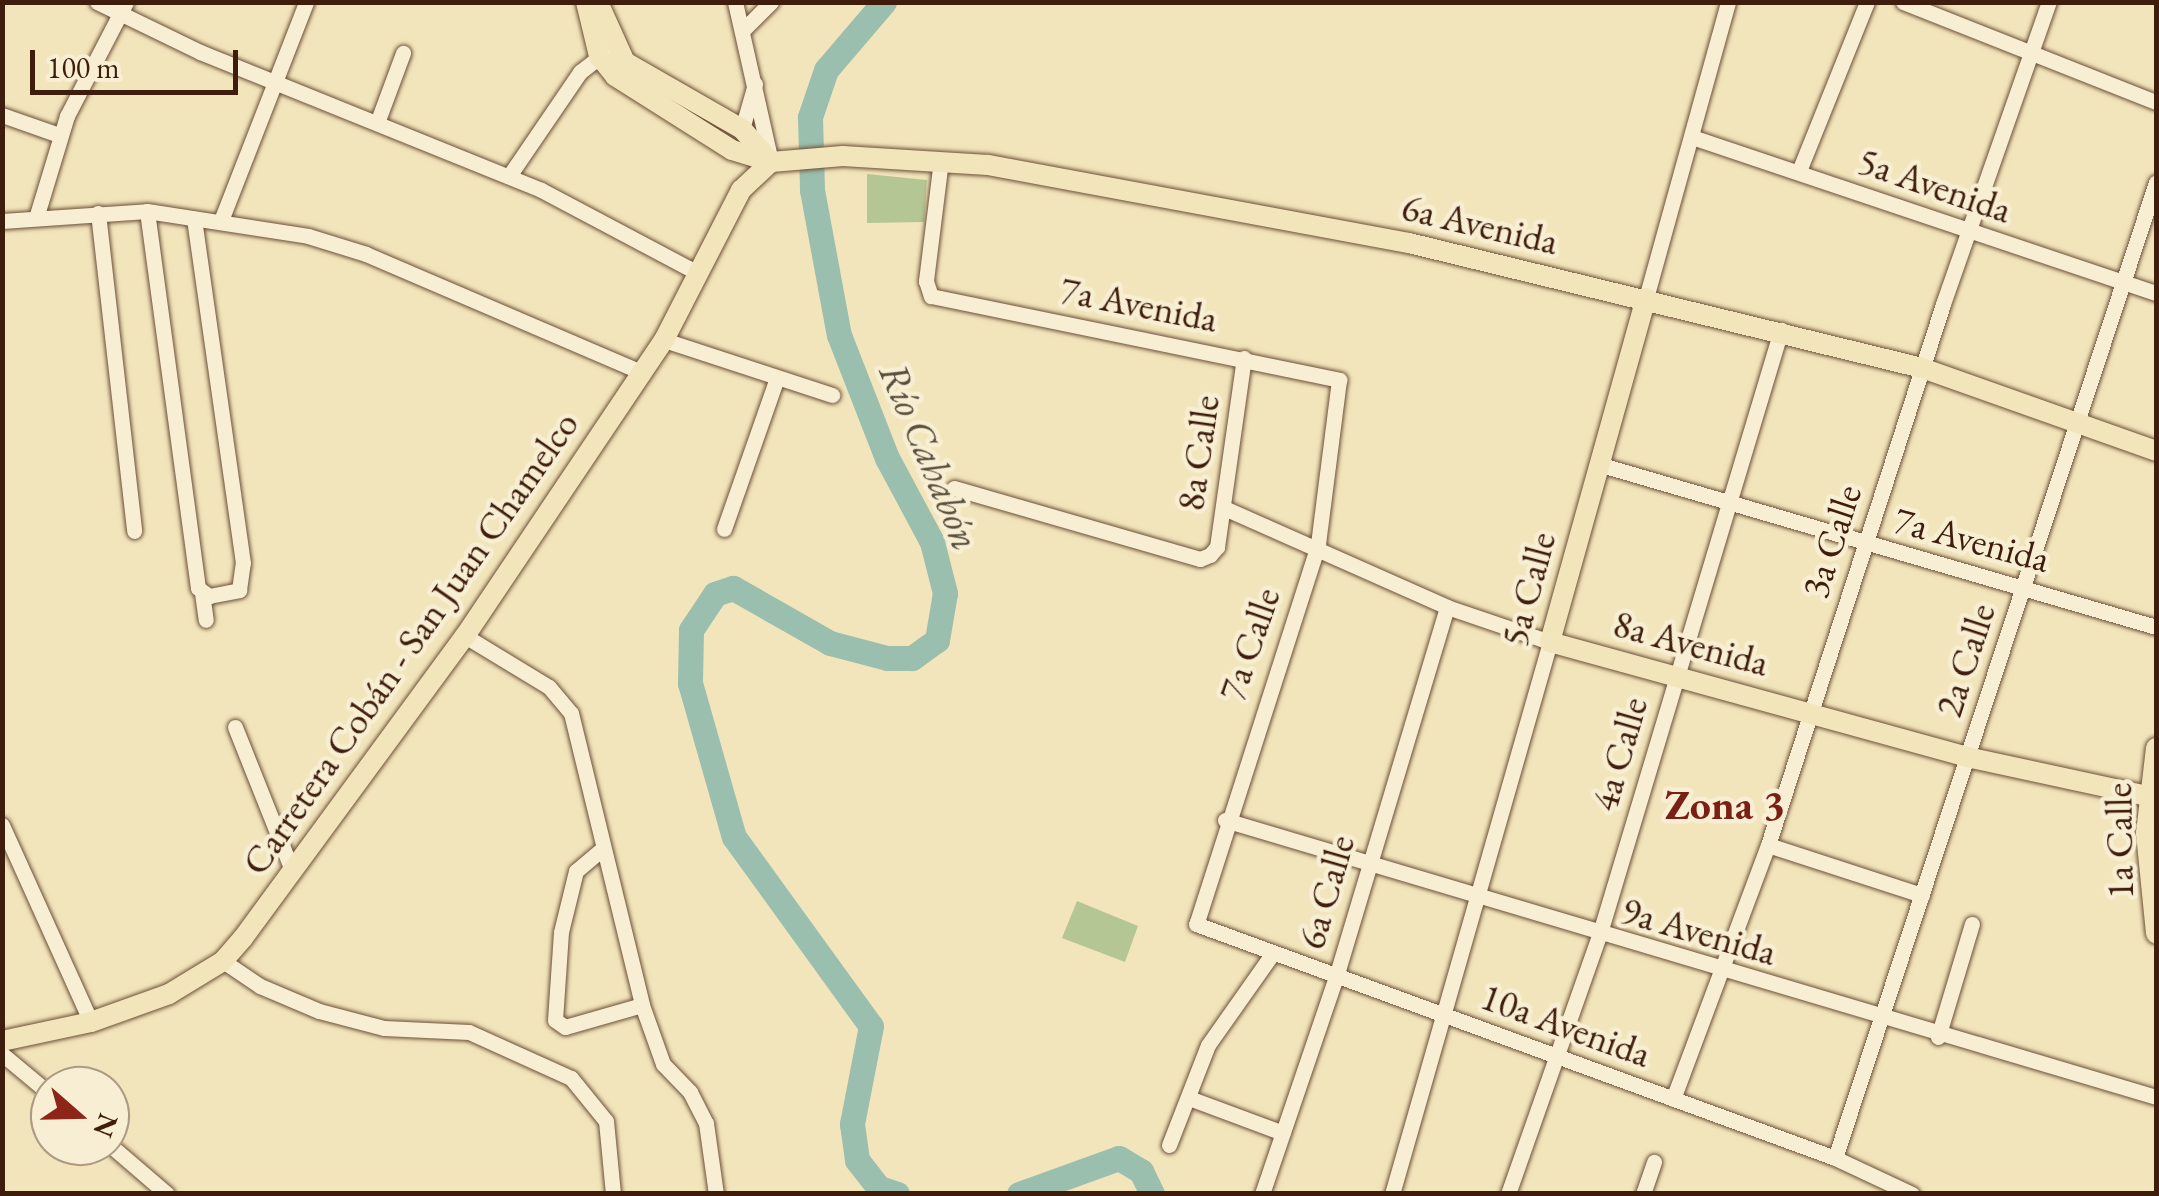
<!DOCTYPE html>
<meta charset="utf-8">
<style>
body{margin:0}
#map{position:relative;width:2159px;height:1196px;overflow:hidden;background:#f3e5bb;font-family:"EB Garamond",serif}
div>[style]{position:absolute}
.green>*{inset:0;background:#b5c695}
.river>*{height:25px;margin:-12.5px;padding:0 12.5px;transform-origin:12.5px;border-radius:12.5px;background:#9bbfae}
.roads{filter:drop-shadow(0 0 2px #6b4f38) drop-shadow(0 0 2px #6b4f38)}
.minor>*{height:15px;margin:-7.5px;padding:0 7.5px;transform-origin:7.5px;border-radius:7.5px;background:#f7eed3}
.major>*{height:20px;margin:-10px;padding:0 10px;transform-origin:10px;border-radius:10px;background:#f3e5bb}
span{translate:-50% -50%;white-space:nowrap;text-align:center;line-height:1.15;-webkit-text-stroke:9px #f7eed3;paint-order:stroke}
.street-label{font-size:38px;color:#3e1d0d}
.water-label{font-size:40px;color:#5a4e3d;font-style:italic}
.quarter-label{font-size:42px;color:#7a1f14;font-weight:700}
.frame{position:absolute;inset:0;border:5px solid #3e1d0d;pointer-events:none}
.north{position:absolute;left:30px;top:1066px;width:100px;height:100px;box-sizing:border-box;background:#f7eed3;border:2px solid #ad9a84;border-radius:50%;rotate:110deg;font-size:28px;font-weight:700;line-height:40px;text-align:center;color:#3e1d0d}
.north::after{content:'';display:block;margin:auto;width:35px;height:45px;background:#8f2418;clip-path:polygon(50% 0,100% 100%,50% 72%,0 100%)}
.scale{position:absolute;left:30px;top:50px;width:208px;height:45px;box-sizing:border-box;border:5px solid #3e1d0d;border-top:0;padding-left:12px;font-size:30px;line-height:35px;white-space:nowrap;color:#3e1d0d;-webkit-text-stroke:8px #f7eed3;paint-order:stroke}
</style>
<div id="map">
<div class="green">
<div style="clip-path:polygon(867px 174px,927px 180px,924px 222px,867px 223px)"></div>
<div style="clip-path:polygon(1077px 901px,1138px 926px,1125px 962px,1062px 938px)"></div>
</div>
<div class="river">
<div style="left:884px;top:2px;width:89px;rotate:130.5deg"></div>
<div style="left:826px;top:70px;width:50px;rotate:108.8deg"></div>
<div style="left:810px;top:117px;width:73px;rotate:88.4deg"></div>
<div style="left:812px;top:190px;width:147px;rotate:79.5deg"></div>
<div style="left:839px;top:335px;width:132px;rotate:68.7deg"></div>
<div style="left:887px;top:458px;width:95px;rotate:61.8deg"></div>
<div style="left:932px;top:542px;width:53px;rotate:75.7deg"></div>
<div style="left:945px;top:593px;width:48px;rotate:99.7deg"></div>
<div style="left:937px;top:640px;width:31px;rotate:144deg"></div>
<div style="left:912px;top:658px;width:25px;rotate:180deg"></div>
<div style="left:887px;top:658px;width:59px;rotate:-165.3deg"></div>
<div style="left:830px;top:643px;width:112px;rotate:-150.4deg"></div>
<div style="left:733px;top:588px;width:19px;rotate:162deg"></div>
<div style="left:715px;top:594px;width:43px;rotate:123.7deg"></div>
<div style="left:691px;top:630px;width:53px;rotate:91.1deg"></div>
<div style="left:690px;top:683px;width:160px;rotate:74.1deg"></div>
<div style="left:734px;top:837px;width:233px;rotate:54.1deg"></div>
<div style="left:871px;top:1026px;width:100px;rotate:101deg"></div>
<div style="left:852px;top:1124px;width:36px;rotate:82deg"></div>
<div style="left:857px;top:1160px;width:36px;rotate:52deg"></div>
<div style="left:879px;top:1188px;width:19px;rotate:18deg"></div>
<div style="left:1019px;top:1194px;width:106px;rotate:-19.8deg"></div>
<div style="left:1119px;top:1158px;width:26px;rotate:31deg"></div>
<div style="left:1141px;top:1171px;width:25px;rotate:64deg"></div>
</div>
<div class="roads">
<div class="minor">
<div style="left:97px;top:2px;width:114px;rotate:25.9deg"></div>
<div style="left:200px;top:52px;width:368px;rotate:22deg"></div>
<div style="left:541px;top:190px;width:175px;rotate:27.9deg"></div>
<div style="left:735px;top:2px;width:164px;rotate:77.3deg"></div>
<div style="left:1903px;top:2px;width:272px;rotate:21.6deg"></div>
<div style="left:744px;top:29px;width:38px;rotate:-45deg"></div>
<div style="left:2px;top:115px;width:60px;rotate:19.3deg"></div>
<div style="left:377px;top:123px;width:75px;rotate:-69.6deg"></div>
<div style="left:742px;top:129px;width:47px;rotate:-73.9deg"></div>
<div style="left:1692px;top:137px;width:490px;rotate:18.6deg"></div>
<div style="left:941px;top:160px;width:122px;rotate:97.1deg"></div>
<div style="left:926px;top:281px;width:16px;rotate:72deg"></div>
<div style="left:931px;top:296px;width:417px;rotate:11.6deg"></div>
<div style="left:1339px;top:380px;width:166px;rotate:97.3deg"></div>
<div style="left:1318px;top:545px;width:398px;rotate:107.8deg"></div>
<div style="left:1196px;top:924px;width:680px;rotate:20.11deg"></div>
<div style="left:1835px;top:1158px;width:85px;rotate:25.1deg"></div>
<div style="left:1799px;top:171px;width:182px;rotate:-68.1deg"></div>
<div style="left:509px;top:176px;width:126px;rotate:-55.7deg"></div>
<div style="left:580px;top:72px;width:36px;rotate:-38deg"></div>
<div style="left:147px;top:211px;width:380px;rotate:82.3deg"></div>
<div style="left:198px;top:588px;width:14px;rotate:36deg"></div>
<div style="left:209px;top:596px;width:31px;rotate:-11deg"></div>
<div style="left:239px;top:590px;width:27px;rotate:-82deg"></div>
<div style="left:243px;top:563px;width:348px;rotate:-98.1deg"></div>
<div style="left:98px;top:213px;width:320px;rotate:83.5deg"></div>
<div style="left:36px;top:218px;width:107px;rotate:-73.1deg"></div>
<div style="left:67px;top:116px;width:128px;rotate:-62.6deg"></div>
<div style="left:222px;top:218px;width:232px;rotate:-68.7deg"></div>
<div style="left:2px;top:221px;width:145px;rotate:-3.9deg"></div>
<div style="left:147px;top:211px;width:163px;rotate:8.8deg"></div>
<div style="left:308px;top:236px;width:61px;rotate:17.2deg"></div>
<div style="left:366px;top:254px;width:301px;rotate:23.2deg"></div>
<div style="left:1646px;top:298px;width:307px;rotate:-74.5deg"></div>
<div style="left:664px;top:340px;width:177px;rotate:18.1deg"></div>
<div style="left:1598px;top:464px;width:581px;rotate:16.28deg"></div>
<div style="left:954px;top:488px;width:256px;rotate:16.1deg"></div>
<div style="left:1200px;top:559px;width:11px;rotate:-22deg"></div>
<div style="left:1210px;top:555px;width:11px;rotate:-49deg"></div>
<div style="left:1217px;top:547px;width:191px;rotate:-81.9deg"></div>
<div style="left:1224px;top:508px;width:244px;rotate:23.9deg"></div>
<div style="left:1447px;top:607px;width:109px;rotate:18.8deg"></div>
<div style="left:1550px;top:642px;width:574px;rotate:105.97deg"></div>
<div style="left:724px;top:529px;width:160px;rotate:-70.7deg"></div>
<div style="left:202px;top:593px;width:27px;rotate:82deg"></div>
<div style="left:465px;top:636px;width:98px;rotate:31.3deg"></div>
<div style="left:549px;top:687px;width:34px;rotate:50deg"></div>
<div style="left:571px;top:713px;width:301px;rotate:76.3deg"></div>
<div style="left:642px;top:1005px;width:80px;rotate:164.1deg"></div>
<div style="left:565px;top:1027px;width:12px;rotate:-145deg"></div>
<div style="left:555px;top:1020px;width:88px;rotate:-86.1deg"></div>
<div style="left:561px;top:932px;width:63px;rotate:-76.2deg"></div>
<div style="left:576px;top:871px;width:31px;rotate:-40deg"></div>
<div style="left:235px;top:727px;width:154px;rotate:68.3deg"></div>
<div style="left:1225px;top:820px;width:971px;rotate:16.57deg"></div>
<div style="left:2px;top:825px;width:216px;rotate:65.7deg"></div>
<div style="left:1768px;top:845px;width:162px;rotate:18deg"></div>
<div style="left:223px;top:961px;width:45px;rotate:34deg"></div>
<div style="left:260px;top:986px;width:64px;rotate:23deg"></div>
<div style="left:319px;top:1011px;width:67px;rotate:14.7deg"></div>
<div style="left:384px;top:1028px;width:85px;rotate:2.7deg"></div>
<div style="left:469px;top:1032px;width:112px;rotate:24.3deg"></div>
<div style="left:571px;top:1078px;width:55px;rotate:50.9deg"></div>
<div style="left:606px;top:1121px;width:73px;rotate:84.5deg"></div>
<div style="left:642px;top:1005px;width:63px;rotate:70.4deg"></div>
<div style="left:663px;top:1064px;width:39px;rotate:46deg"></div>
<div style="left:690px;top:1092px;width:35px;rotate:63deg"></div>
<div style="left:706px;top:1123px;width:72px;rotate:82deg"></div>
<div style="left:1938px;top:1037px;width:118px;rotate:-73.3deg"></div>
<div style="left:2px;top:1054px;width:62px;rotate:39.8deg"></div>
<div style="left:1189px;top:1098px;width:100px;rotate:20.4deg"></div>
<div style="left:1673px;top:1099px;width:271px;rotate:-69.5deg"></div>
<div style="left:1768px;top:845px;width:569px;rotate:-72.07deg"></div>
<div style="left:1943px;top:304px;width:320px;rotate:-70.7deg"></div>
<div style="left:110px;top:1145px;width:75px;rotate:40.7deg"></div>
<div style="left:1169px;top:1145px;width:107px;rotate:-68.7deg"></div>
<div style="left:1208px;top:1045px;width:113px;rotate:-54.8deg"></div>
<div style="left:1835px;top:1158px;width:1027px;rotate:-71.79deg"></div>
<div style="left:1262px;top:1194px;width:229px;rotate:-71.2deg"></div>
<div style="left:1336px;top:977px;width:386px;rotate:-73.3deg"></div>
<div style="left:1508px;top:1194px;width:274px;rotate:-70.6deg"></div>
<div style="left:1599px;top:936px;width:633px;rotate:-73.28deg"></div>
<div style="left:1643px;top:1194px;width:34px;rotate:-71deg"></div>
</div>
<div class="major">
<div style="left:586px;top:2px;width:56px;rotate:76.5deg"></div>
<div style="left:599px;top:56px;width:26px;rotate:51deg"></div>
<div style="left:615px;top:76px;width:138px;rotate:32.3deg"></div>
<div style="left:732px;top:150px;width:41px;rotate:17.1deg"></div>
<div style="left:598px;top:2px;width:66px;rotate:65.8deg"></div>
<div style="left:625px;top:62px;width:135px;rotate:29.8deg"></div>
<div style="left:742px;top:129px;width:43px;rotate:48.8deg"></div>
<div style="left:1646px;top:298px;width:357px;rotate:105.6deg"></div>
<div style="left:1550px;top:642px;width:433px;rotate:15.4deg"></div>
<div style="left:1967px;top:757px;width:193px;rotate:12.2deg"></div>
<div style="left:2156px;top:748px;width:86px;rotate:96.7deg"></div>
<div style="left:2146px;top:833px;width:101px;rotate:84.3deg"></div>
<div style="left:2px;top:1041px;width:91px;rotate:-12.1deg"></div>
<div style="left:91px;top:1022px;width:83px;rotate:-19.7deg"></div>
<div style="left:169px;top:994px;width:63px;rotate:-31.4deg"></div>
<div style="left:223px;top:961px;width:30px;rotate:-49deg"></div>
<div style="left:243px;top:938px;width:375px;rotate:-53.7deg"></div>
<div style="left:465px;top:636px;width:357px;rotate:-56.1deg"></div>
<div style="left:664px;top:340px;width:169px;rotate:-62.8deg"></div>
<div style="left:741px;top:190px;width:41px;rotate:-43deg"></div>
<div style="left:771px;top:162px;width:72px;rotate:-4.8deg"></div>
<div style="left:843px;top:156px;width:145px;rotate:3.6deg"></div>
<div style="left:988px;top:165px;width:428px;rotate:10.5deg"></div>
<div style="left:1409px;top:243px;width:528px;rotate:13.69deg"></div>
<div style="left:1922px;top:368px;width:248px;rotate:19.5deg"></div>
</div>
</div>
<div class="street-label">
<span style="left:1935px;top:185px;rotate:19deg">5a Avenida</span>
<span style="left:1480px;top:224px;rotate:13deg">6a Avenida</span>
<span style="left:1139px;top:304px;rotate:11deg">7a Avenida</span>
<span style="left:1198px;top:453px;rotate:-82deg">8a Calle</span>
<span style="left:1972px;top:539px;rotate:15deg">7a Avenida</span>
<span style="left:1831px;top:541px;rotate:-72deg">3a Calle</span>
<span style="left:1528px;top:589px;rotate:-75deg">5a Calle</span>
<span style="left:410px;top:643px;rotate:-55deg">Carretera Cobán - San Juan Chamelco</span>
<span style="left:1691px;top:643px;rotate:15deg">8a Avenida</span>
<span style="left:1249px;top:644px;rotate:-71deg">7a Calle</span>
<span style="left:1965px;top:660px;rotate:-72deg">2a Calle</span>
<span style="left:1619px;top:754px;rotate:-74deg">4a Calle</span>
<span style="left:2119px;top:841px;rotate:-91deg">1a Calle</span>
<span style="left:1326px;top:892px;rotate:-74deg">6a Calle</span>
<span style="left:1699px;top:931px;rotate:16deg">9a Avenida</span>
<span style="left:1566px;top:1025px;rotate:20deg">10a Avenida</span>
</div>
<div class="water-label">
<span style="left:930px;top:456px;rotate:67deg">Río Cahabón</span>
</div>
<div class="quarter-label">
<span style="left:1725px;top:805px">Zona 3</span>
</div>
<div class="frame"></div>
<div class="north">N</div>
<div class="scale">100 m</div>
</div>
